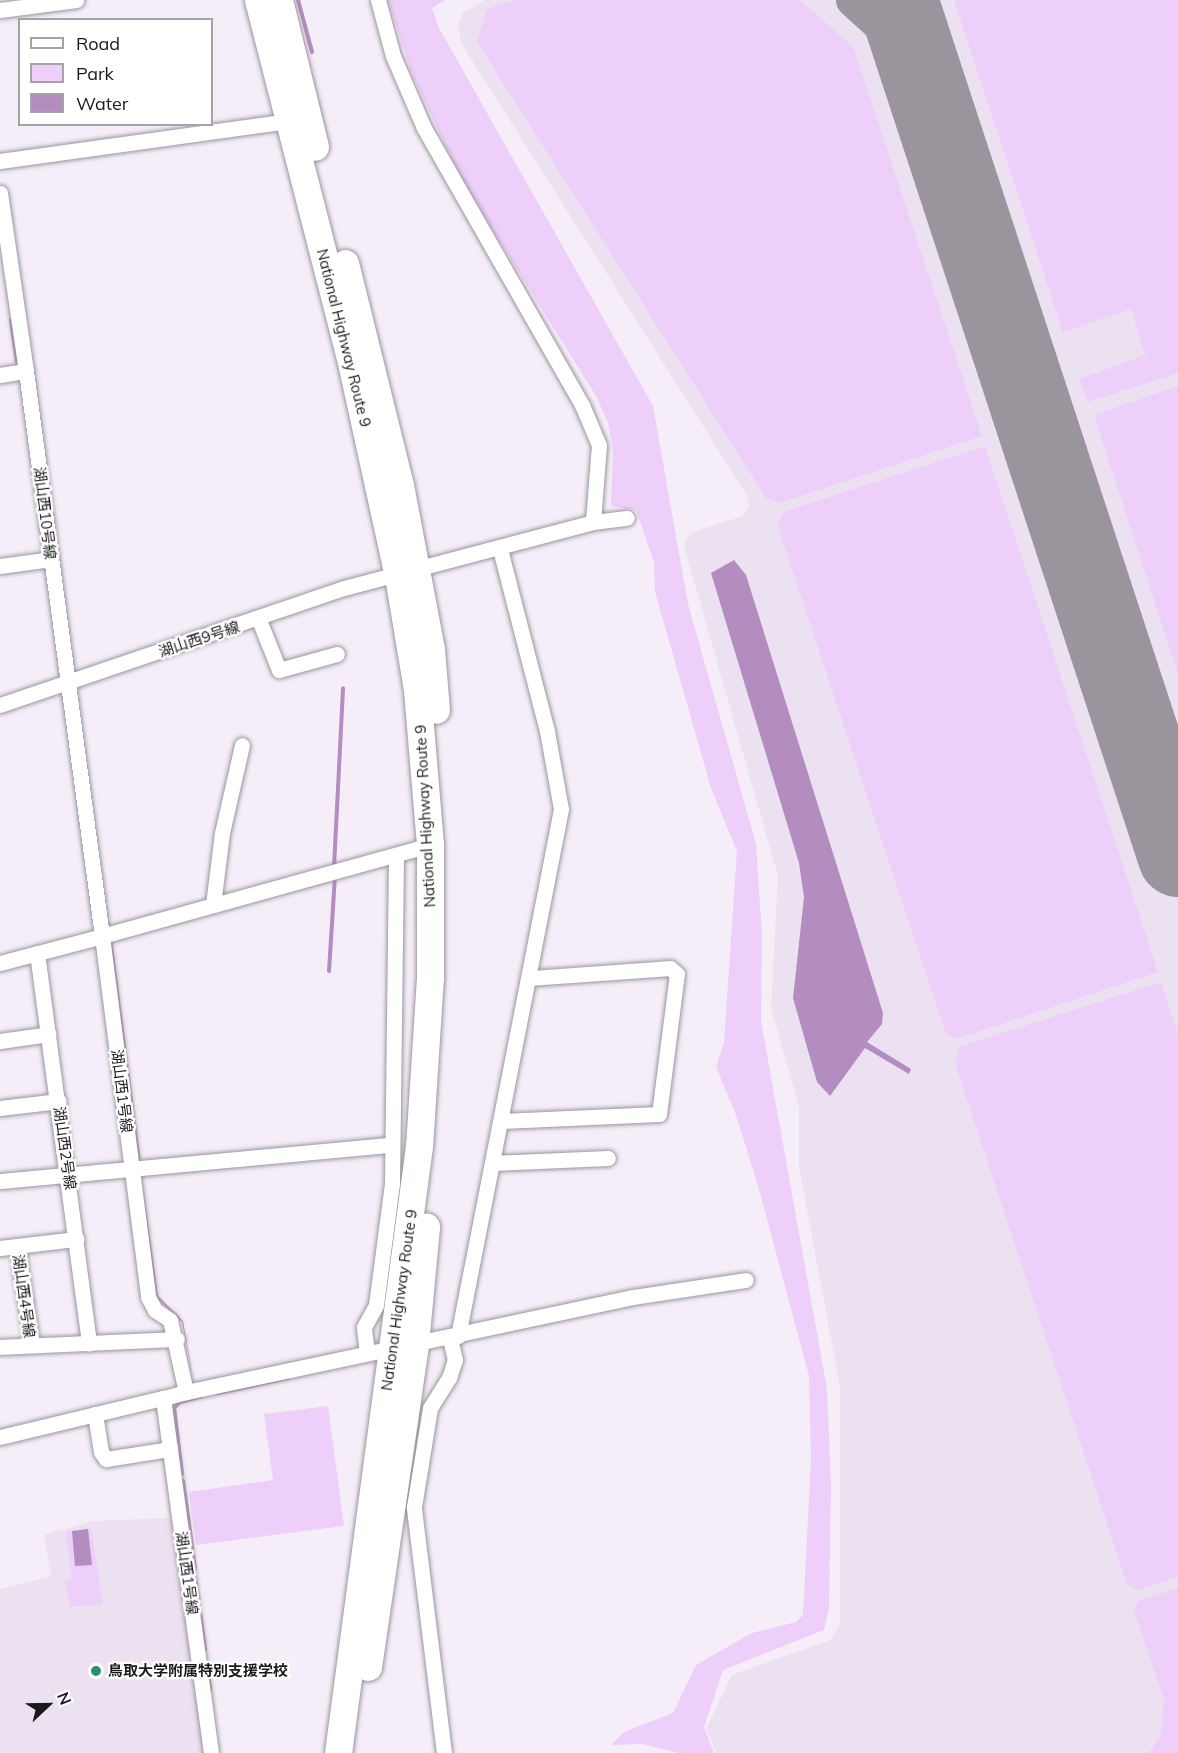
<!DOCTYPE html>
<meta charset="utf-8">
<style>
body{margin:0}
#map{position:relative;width:1178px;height:1753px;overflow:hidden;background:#f5eef8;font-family:Mulish,"Noto Sans JP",sans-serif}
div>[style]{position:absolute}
.built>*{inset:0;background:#ece1f1}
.green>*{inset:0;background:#edcff9}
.water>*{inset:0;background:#b38cc0}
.stream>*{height:4px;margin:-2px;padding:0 2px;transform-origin:2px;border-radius:2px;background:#b38cc0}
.taxiway>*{height:33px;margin:-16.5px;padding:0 16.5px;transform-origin:16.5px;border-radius:16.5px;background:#9a959c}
.runway>*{height:81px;margin:-40.5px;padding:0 40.5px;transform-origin:40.5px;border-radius:40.5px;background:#9a959c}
.roads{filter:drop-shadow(0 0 2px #9c959e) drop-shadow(0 0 2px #9c959e)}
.street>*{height:15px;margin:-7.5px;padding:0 7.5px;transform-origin:7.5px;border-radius:7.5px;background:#fff}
.highway>*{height:27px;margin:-13.5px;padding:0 13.5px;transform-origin:13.5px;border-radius:13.5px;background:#fff}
.dots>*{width:16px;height:16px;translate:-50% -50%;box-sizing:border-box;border:3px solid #fff;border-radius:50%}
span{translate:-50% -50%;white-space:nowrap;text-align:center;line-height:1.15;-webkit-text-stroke:4.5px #fff;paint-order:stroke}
.street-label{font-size:15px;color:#1c191d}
.poi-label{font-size:15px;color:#1c191d;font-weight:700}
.left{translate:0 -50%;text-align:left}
.legend{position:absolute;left:18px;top:18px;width:195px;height:108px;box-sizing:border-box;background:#fff;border:2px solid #a4a3a5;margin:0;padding:8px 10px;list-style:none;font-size:18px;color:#1c191d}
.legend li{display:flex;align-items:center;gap:12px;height:30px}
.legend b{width:30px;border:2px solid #a4a3a5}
.north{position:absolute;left:18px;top:1675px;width:60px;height:60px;-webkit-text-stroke:4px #fff;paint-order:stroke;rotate:68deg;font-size:16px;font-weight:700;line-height:24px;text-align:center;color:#1c191d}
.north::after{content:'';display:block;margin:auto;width:21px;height:27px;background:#1c191d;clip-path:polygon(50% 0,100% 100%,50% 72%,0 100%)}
</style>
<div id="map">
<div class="built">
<div style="clip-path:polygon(485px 0,1178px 0,1178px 1753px,716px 1753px,706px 1729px,732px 1675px,830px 1640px,840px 1624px,840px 1387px,799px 1167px,799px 1107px,771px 1008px,778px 876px,684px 546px,690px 533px,743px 516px,749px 505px,746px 494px,461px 43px,458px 26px,462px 14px)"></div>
<div style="clip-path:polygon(171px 1518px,204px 1753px,0 1753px,0 1589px,51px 1576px,44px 1535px,92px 1521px)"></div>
</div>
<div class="green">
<div style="clip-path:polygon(388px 0,445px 0,432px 8px,439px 28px,653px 406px,688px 604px,756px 844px,762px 935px,761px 1021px,827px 1389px,831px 1485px,829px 1608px,824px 1630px,723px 1670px,704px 1727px,714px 1753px,679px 1753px,642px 1744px,611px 1745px,624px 1732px,673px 1713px,696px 1665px,752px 1633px,796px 1622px,803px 1615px,811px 1460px,809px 1376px,759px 1189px,736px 1115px,716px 1067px,724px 1042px,737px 851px,711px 788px,655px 592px,654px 562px,636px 510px,611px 506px,613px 450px,608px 423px,596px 396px,461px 179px,412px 74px)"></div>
<div style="clip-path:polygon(515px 0,800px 0,853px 47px,982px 436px,780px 503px,766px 498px,477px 42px,487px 9px)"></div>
<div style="clip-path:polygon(954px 0,1178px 0,1178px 373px,1088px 402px,1079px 379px,1145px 355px,1131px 309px,1063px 332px)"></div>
<div style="clip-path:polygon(1178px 386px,1178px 674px,1094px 415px)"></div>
<div style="clip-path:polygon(985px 446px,1158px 972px,956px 1039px,946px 1034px,777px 524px,784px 512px)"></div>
<div style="clip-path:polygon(1161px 982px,1178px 1034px,1178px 1577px,1137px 1590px,1127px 1584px,955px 1063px,959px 1047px)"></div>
<div style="clip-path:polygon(328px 1406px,344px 1526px,196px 1545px,189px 1492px,273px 1480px,264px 1414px)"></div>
<div style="clip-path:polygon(91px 1528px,103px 1604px,70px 1607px,65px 1581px,72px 1577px,66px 1532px)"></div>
<div style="clip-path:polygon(1178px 1588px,1178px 1753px,1149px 1753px,1161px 1734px,1164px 1699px,1134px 1611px,1138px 1601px)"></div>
</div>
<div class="water">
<div style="clip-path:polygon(734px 560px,746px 575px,883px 1013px,882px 1024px,867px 1042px,911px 1069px,909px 1074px,865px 1048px,830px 1096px,817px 1082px,793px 998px,804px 897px,799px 863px,711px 573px)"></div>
<div style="clip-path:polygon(112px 939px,141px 1163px,139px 1163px,110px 940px)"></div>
<div style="clip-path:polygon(141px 1172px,158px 1296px,183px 1321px,193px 1378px,182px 1322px,156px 1297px)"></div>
<div style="clip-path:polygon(88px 1529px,92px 1565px,75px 1566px,72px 1531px)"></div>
</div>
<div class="stream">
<div style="left:298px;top:0;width:54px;rotate:74.9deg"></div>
<div style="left:11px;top:320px;width:42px;rotate:81.9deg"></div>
<div style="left:334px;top:867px;width:179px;rotate:-87.1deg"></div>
<div style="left:329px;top:971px;width:95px;rotate:-86.4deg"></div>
<div style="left:218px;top:1393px;width:72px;rotate:-12.1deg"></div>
<div style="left:182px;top:1474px;width:66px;rotate:-96.9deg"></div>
<div style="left:174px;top:1408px;width:8px;rotate:-45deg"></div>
<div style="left:180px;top:1402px;width:23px;rotate:-15deg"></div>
<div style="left:183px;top:1481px;width:88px;rotate:82.1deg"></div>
<div style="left:196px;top:1583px;width:18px;rotate:81deg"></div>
<div style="left:200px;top:1613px;width:37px;rotate:82deg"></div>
<div style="left:207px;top:1665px;width:25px;rotate:83deg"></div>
</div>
<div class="taxiway">
<div style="left:852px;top:0;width:72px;rotate:42.2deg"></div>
<div style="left:905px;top:48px;width:51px;rotate:63.4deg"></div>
</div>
<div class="runway">
<div style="left:897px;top:0;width:901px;rotate:71.83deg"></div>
</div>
<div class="roads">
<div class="street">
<div style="left:378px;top:0;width:58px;rotate:75deg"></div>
<div style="left:393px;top:56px;width:78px;rotate:66.7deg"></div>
<div style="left:424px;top:128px;width:319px;rotate:60.3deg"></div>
<div style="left:582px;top:405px;width:43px;rotate:67deg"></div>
<div style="left:599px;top:445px;width:77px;rotate:94.5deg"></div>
<div style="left:0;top:10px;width:77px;rotate:-7.5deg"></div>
<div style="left:0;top:161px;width:292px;rotate:-7.9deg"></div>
<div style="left:0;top:193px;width:180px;rotate:81.7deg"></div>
<div style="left:0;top:375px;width:26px;rotate:-9deg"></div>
<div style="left:26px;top:371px;width:570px;rotate:82.34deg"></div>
<div style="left:102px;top:936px;width:340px;rotate:-15.5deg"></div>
<div style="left:0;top:566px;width:51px;rotate:-7.8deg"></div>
<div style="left:259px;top:620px;width:54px;rotate:68.2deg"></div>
<div style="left:279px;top:670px;width:60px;rotate:-15.4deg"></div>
<div style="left:0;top:705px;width:363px;rotate:-18.8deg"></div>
<div style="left:344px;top:588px;width:258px;rotate:-14.8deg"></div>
<div style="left:593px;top:522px;width:34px;rotate:-7deg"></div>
<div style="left:213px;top:905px;width:73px;rotate:-82.9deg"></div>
<div style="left:222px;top:833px;width:90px;rotate:-77.2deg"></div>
<div style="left:37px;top:953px;width:394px;rotate:82.4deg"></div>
<div style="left:0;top:963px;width:106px;rotate:-14.8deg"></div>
<div style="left:102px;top:936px;width:364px;rotate:82.7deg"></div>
<div style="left:148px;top:1297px;width:15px;rotate:62deg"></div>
<div style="left:155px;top:1310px;width:18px;rotate:34deg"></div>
<div style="left:170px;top:1320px;width:74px;rotate:77.5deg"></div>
<div style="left:186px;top:1392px;width:24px;rotate:165deg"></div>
<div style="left:163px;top:1398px;width:358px;rotate:82.3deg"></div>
<div style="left:0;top:1041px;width:49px;rotate:-8.1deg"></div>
<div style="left:0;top:1108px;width:59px;rotate:-6.8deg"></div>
<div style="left:501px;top:1121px;width:158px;rotate:-2.5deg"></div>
<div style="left:659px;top:1114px;width:141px;rotate:-82.7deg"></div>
<div style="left:677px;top:974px;width:9px;rotate:-139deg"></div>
<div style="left:670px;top:968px;width:141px;rotate:175.9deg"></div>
<div style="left:492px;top:1163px;width:116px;rotate:-2.5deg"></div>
<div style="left:0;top:1181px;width:393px;rotate:-5.3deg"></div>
<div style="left:17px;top:1246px;width:100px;rotate:81.4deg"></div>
<div style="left:0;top:1248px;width:77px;rotate:-6.8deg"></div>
<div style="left:458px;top:1336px;width:537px;rotate:-78.94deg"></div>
<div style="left:561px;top:809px;width:79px;rotate:-100.2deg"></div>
<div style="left:547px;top:731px;width:188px;rotate:-104.5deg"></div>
<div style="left:0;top:1347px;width:177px;rotate:-2.6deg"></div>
<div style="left:367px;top:1353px;width:26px;rotate:-97deg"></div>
<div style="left:364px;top:1327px;width:25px;rotate:-61deg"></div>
<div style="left:376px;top:1305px;width:122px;rotate:-82.5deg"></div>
<div style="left:392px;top:1184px;width:329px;rotate:-89.3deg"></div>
<div style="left:186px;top:1392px;width:457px;rotate:-12deg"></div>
<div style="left:633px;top:1297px;width:114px;rotate:-8.6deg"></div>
<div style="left:95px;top:1414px;width:38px;rotate:81deg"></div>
<div style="left:101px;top:1452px;width:9px;rotate:54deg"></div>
<div style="left:106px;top:1459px;width:65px;rotate:-8.9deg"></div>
<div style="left:0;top:1437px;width:168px;rotate:-13.5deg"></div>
<div style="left:444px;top:1753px;width:248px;rotate:-97deg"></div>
<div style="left:414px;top:1507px;width:100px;rotate:-80.8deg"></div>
<div style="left:430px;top:1408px;width:36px;rotate:-58deg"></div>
<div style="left:449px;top:1378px;width:19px;rotate:-72deg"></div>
<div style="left:455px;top:1360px;width:23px;rotate:-103deg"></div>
</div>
<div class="highway">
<div style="left:258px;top:0;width:379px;rotate:75.6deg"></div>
<div style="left:352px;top:367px;width:214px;rotate:77.6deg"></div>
<div style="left:398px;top:576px;width:116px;rotate:80.5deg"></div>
<div style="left:417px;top:690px;width:156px;rotate:85.2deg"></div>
<div style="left:430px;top:845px;width:132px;rotate:90deg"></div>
<div style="left:430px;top:977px;width:169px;rotate:93.7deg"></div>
<div style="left:419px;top:1146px;width:612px;rotate:97.6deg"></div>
<div style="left:279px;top:0;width:151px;rotate:76.2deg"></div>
<div style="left:345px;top:263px;width:229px;rotate:76.1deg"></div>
<div style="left:400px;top:485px;width:167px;rotate:79.3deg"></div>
<div style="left:431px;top:649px;width:61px;rotate:85.3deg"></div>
<div style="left:368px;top:1667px;width:326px;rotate:-81.7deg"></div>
<div style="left:415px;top:1344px;width:118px;rotate:-84.6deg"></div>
</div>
</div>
<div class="dots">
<div style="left:96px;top:1671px;background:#27916f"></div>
</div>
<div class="street-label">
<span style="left:344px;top:338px;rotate:76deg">National Highway Route 9</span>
<span style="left:45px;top:513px;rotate:83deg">湖山西10号線</span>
<span style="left:199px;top:639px;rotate:-18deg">湖山西9号線</span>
<span style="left:425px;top:816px;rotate:-93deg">National Highway Route 9</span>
<span style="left:122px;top:1091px;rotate:83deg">湖山西1号線</span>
<span style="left:65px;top:1148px;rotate:82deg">湖山西2号線</span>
<span style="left:24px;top:1296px;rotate:82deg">湖山西4号線</span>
<span style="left:399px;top:1300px;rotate:-82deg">National Highway Route 9</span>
<span style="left:187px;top:1573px;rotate:82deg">湖山西1号線</span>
</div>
<div class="poi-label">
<span class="left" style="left:108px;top:1671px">鳥取大学附属特別支援学校</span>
</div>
<ul class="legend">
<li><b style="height:8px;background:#fff"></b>Road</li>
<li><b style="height:16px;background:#edcff9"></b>Park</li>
<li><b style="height:16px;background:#b38cc0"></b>Water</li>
</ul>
<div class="north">N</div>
</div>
